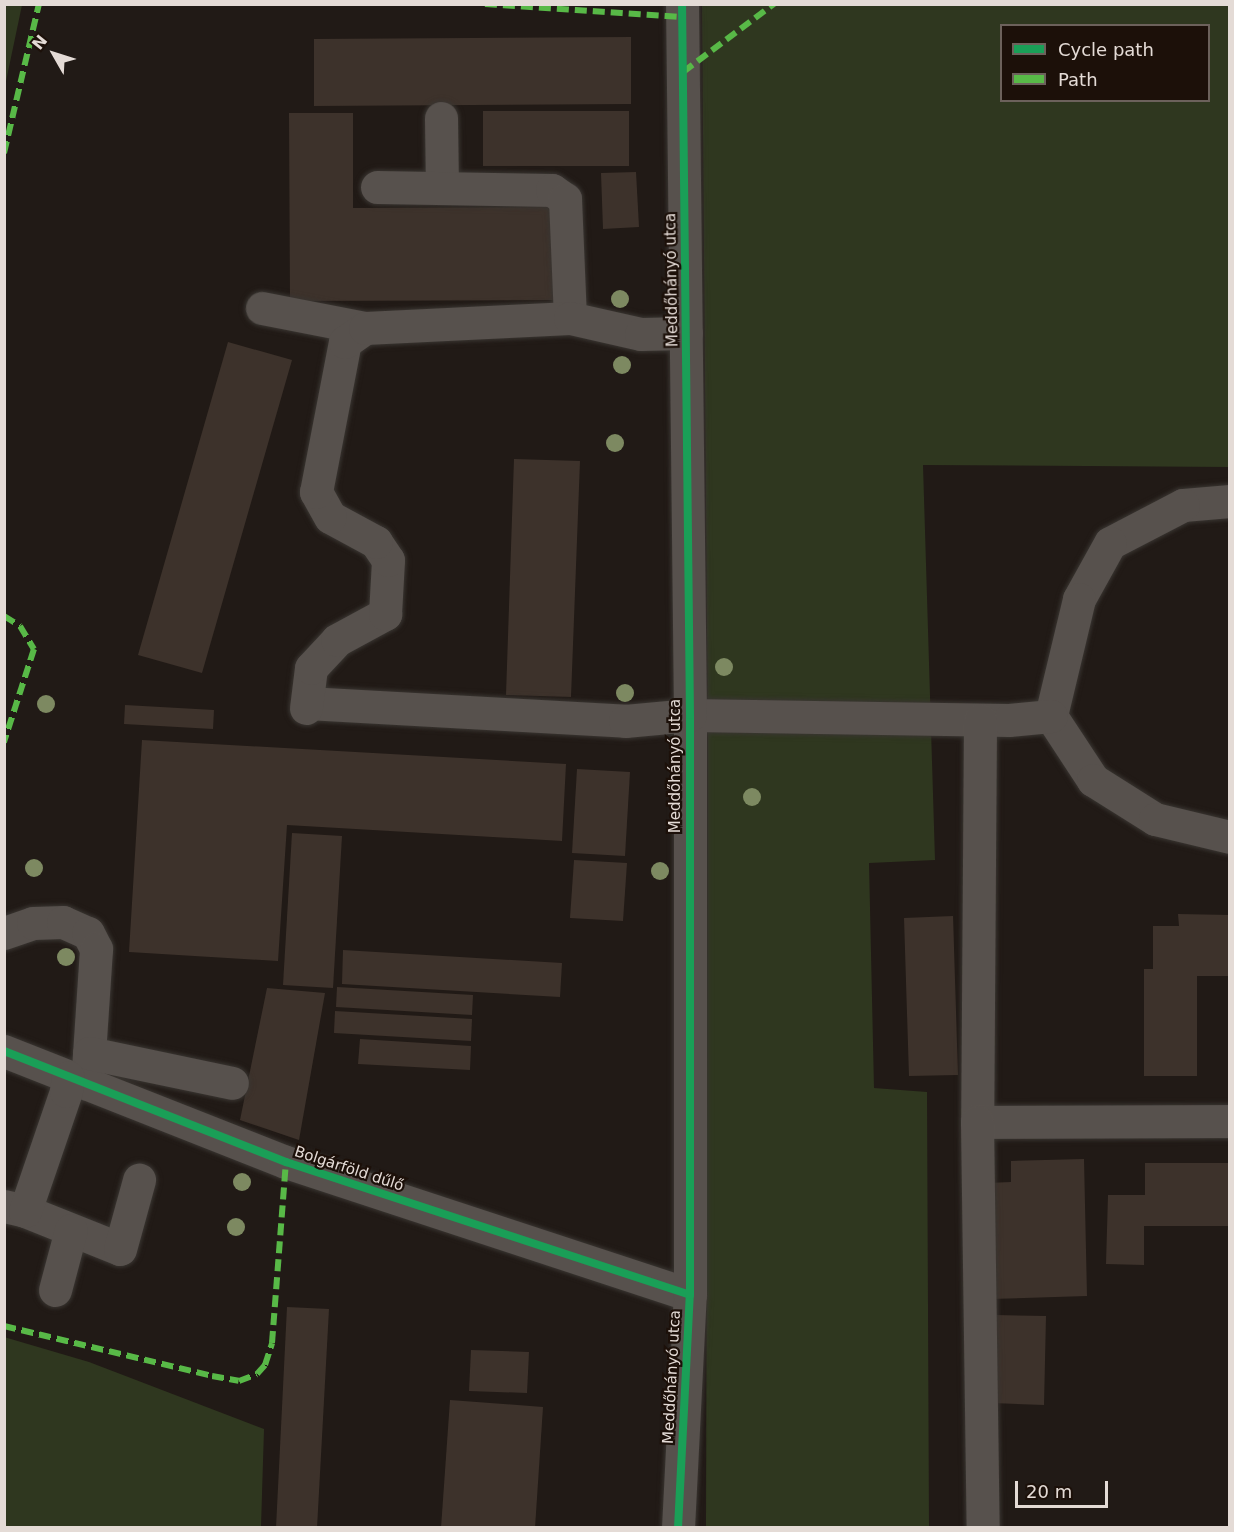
<!DOCTYPE html>
<meta charset="utf-8">
<style>
body{margin:0}
#map{position:relative;width:1234px;height:1532px;overflow:hidden;background:#211a16;font-family:"DejaVu Sans",sans-serif}
div>[style]{position:absolute}
.green>*{inset:0;background:#2f371f}
.building>*{inset:0;background:#3d322b}
.roads{filter:drop-shadow(0 0 2px #393531) drop-shadow(0 0 2px #393531)}
.minor>*{height:33px;margin:-16.5px;padding:0 16.5px;transform-origin:16.5px;border-radius:16.5px;background:#57514d}
.quiet>*{height:6px;margin-top:-3px;transform-origin:0;background:repeating-linear-gradient(90deg,#58b947 0 12px,transparent 0 18px)}
.cycleway>*{height:8px;margin:-4px;padding:0 4px;transform-origin:4px;border-radius:4px;background:#1a9f57}
.trees>*{width:18px;height:18px;margin:-9px;border-radius:50%;background:#7d8961}
span{translate:-50% -50%;white-space:nowrap;text-align:center;line-height:1.15;-webkit-text-stroke:4.5px #1c1009;paint-order:stroke}
.street-label{font-size:15px;color:#e4dbd6}
.frame{position:absolute;inset:0;border:6px solid #e4dbd6;pointer-events:none}
.legend{position:absolute;left:1000px;top:24px;width:210px;height:78px;box-sizing:border-box;background:#1c1009;border:2px solid #6c615b;margin:0;padding:8px 10px;list-style:none;font-size:18px;color:#e4dbd6}
.legend li{display:flex;align-items:center;gap:12px;height:30px}
.legend b{width:30px;border:2px solid #6c615b}
.north{position:absolute;left:24px;top:24px;width:60px;height:60px;-webkit-text-stroke:4px #1c1009;paint-order:stroke;rotate:309deg;font-size:16px;font-weight:700;line-height:24px;text-align:center;color:#e4dbd6}
.north::after{content:'';display:block;margin:auto;width:21px;height:27px;background:#e4dbd6;clip-path:polygon(50% 0,100% 100%,50% 72%,0 100%)}
.scale{position:absolute;left:1015px;top:1481px;width:93px;height:27px;box-sizing:border-box;border:3px solid #e4dbd6;border-top:0;padding-left:8px;font-size:18px;line-height:21px;white-space:nowrap;color:#e4dbd6;-webkit-text-stroke:4px #1c1009;paint-order:stroke}
</style>
<div id="map">
<div class="green">
<div style="clip-path:polygon(5px 4px,22px 5px,5px 86px,4px 5px)"></div>
<div style="clip-path:polygon(evenodd,702px 5px,1229px 5px,1229px 467px,923px 465px,935px 860px,869px 863px,874px 1088px,927px 1092px,929px 1527px,706px 1527px,708px 757px,702px 5px,1002px 26px,1208px 26px,1208px 100px,1002px 100px,1002px 26px)"></div>
<div style="clip-path:polygon(4px 1337px,89px 1362px,264px 1429px,261px 1527px,5px 1527px)"></div>
</div>
<div class="building">
<div style="clip-path:polygon(631px 37px,631px 104px,314px 106px,314px 39px)"></div>
<div style="clip-path:polygon(483px 111px,629px 111px,629px 166px,483px 166px)"></div>
<div style="clip-path:polygon(289px 113px,353px 113px,353px 208px,556px 207px,557px 300px,290px 301px)"></div>
<div style="clip-path:polygon(636px 172px,639px 227px,603px 229px,601px 173px)"></div>
<div style="clip-path:polygon(228px 342px,292px 360px,202px 673px,138px 655px)"></div>
<div style="clip-path:polygon(514px 459px,580px 461px,571px 697px,506px 695px)"></div>
<div style="clip-path:polygon(125px 705px,214px 710px,213px 729px,124px 724px)"></div>
<div style="clip-path:polygon(142px 740px,566px 764px,562px 841px,287px 825px,278px 961px,129px 952px)"></div>
<div style="clip-path:polygon(577px 769px,630px 772px,625px 856px,572px 853px)"></div>
<div style="clip-path:polygon(292px 833px,342px 836px,333px 988px,283px 985px)"></div>
<div style="clip-path:polygon(574px 860px,627px 863px,623px 921px,570px 918px)"></div>
<div style="clip-path:polygon(1178px 914px,1230px 915px,1230px 976px,1197px 976px,1197px 1076px,1144px 1076px,1144px 969px,1153px 969px,1153px 926px,1179px 926px)"></div>
<div style="clip-path:polygon(953px 916px,958px 1075px,909px 1076px,904px 918px)"></div>
<div style="clip-path:polygon(343px 950px,562px 963px,560px 997px,342px 984px)"></div>
<div style="clip-path:polygon(337px 987px,473px 995px,472px 1015px,336px 1007px)"></div>
<div style="clip-path:polygon(267px 988px,325px 993px,299px 1140px,240px 1120px)"></div>
<div style="clip-path:polygon(335px 1011px,472px 1019px,471px 1041px,334px 1033px)"></div>
<div style="clip-path:polygon(360px 1039px,471px 1046px,470px 1070px,358px 1064px)"></div>
<div style="clip-path:polygon(1084px 1159px,1087px 1296px,990px 1299px,987px 1183px,1011px 1182px,1011px 1161px)"></div>
<div style="clip-path:polygon(1145px 1163px,1230px 1163px,1230px 1226px,1144px 1226px,1144px 1265px,1106px 1264px,1108px 1195px,1145px 1195px)"></div>
<div style="clip-path:polygon(287px 1307px,329px 1309px,317px 1528px,276px 1528px)"></div>
<div style="clip-path:polygon(995px 1315px,1046px 1316px,1044px 1405px,992px 1403px)"></div>
<div style="clip-path:polygon(471px 1350px,529px 1352px,527px 1393px,469px 1391px)"></div>
<div style="clip-path:polygon(450px 1400px,543px 1407px,535px 1528px,441px 1528px)"></div>
</div>
<div class="roads">
<div class="minor">
<div style="left:441px;top:118px;width:70px;rotate:89.2deg"></div>
<div style="left:377px;top:187px;width:175px;rotate:1deg"></div>
<div style="left:552px;top:190px;width:16px;rotate:35deg"></div>
<div style="left:565px;top:199px;width:119px;rotate:87.6deg"></div>
<div style="left:262px;top:308px;width:105px;rotate:11deg"></div>
<div style="left:1230px;top:501px;width:47px;rotate:175.1deg"></div>
<div style="left:1183px;top:505px;width:82px;rotate:152.5deg"></div>
<div style="left:1110px;top:543px;width:64px;rotate:119deg"></div>
<div style="left:1079px;top:599px;width:120px;rotate:103.5deg"></div>
<div style="left:1051px;top:716px;width:77px;rotate:56.7deg"></div>
<div style="left:1093px;top:780px;width:73px;rotate:32.2deg"></div>
<div style="left:1155px;top:819px;width:77px;rotate:13.5deg"></div>
<div style="left:307px;top:703px;width:319px;rotate:3.2deg"></div>
<div style="left:625px;top:721px;width:65px;rotate:-5.3deg"></div>
<div style="left:690px;top:715px;width:319px;rotate:0.9deg"></div>
<div style="left:1009px;top:720px;width:42px;rotate:-5.4deg"></div>
<div style="left:306px;top:708px;width:40px;rotate:-82.9deg"></div>
<div style="left:311px;top:668px;width:38px;rotate:-47deg"></div>
<div style="left:337px;top:640px;width:55px;rotate:-28.4deg"></div>
<div style="left:385px;top:614px;width:54px;rotate:-86.8deg"></div>
<div style="left:388px;top:560px;width:22px;rotate:-124deg"></div>
<div style="left:376px;top:542px;width:52px;rotate:-151.5deg"></div>
<div style="left:330px;top:517px;width:29px;rotate:-119deg"></div>
<div style="left:316px;top:492px;width:153px;rotate:-79.1deg"></div>
<div style="left:345px;top:342px;width:24px;rotate:-35deg"></div>
<div style="left:365px;top:328px;width:205px;rotate:-2.8deg"></div>
<div style="left:570px;top:318px;width:73px;rotate:12.7deg"></div>
<div style="left:641px;top:334px;width:45px;rotate:-1.3deg"></div>
<div style="left:980px;top:720px;width:402px;rotate:90.4deg"></div>
<div style="left:977px;top:1122px;width:253px;rotate:-0.2deg"></div>
<div style="left:4px;top:933px;width:31px;rotate:-19deg"></div>
<div style="left:33px;top:923px;width:30px;rotate:-2deg"></div>
<div style="left:63px;top:922px;width:27px;rotate:24deg"></div>
<div style="left:88px;top:933px;width:18px;rotate:63deg"></div>
<div style="left:96px;top:949px;width:135px;rotate:93.8deg"></div>
<div style="left:4px;top:1051px;width:303px;rotate:21.5deg"></div>
<div style="left:286px;top:1162px;width:425px;rotate:18.2deg"></div>
<div style="left:89px;top:1053px;width:146px;rotate:11.8deg"></div>
<div style="left:977px;top:1122px;width:406px;rotate:89.2deg"></div>
<div style="left:4px;top:1206px;width:22px;rotate:13deg"></div>
<div style="left:25px;top:1211px;width:102px;rotate:21.8deg"></div>
<div style="left:120px;top:1249px;width:72px;rotate:-74.6deg"></div>
<div style="left:25px;top:1211px;width:127px;rotate:-71.1deg"></div>
<div style="left:66px;top:1091px;width:14px;rotate:-82deg"></div>
<div style="left:55px;top:1290px;width:62px;rotate:-75.1deg"></div>
<div style="left:678px;top:1528px;width:233px;rotate:-87.1deg"></div>
<div style="left:690px;top:1295px;width:580px;rotate:-90deg"></div>
<div style="left:690px;top:715px;width:711px;rotate:-90.64deg"></div>
</div>
</div>
<div class="quiet">
<div style="left:485px;top:4px;width:197px;rotate:3.8deg"></div>
<div style="left:683px;top:72px;width:114px;rotate:-36.8deg"></div>
<div style="left:4px;top:153px;width:153px;rotate:-76.8deg"></div>
<div style="left:4px;top:616px;width:19px;rotate:32deg"></div>
<div style="left:20px;top:626px;width:27px;rotate:59deg"></div>
<div style="left:34px;top:649px;width:98px;rotate:107.9deg"></div>
<div style="left:4px;top:1326px;width:214px;rotate:13.5deg"></div>
<div style="left:212px;top:1376px;width:27px;rotate:10deg"></div>
<div style="left:239px;top:1381px;width:19px;rotate:-21deg"></div>
<div style="left:257px;top:1374px;width:12px;rotate:-48deg"></div>
<div style="left:265px;top:1365px;width:23px;rotate:-72deg"></div>
<div style="left:272px;top:1343px;width:182px;rotate:-85.6deg"></div>
</div>
<div class="cycleway">
<div style="left:4px;top:1051px;width:303px;rotate:21.5deg"></div>
<div style="left:286px;top:1162px;width:425px;rotate:18.2deg"></div>
<div style="left:678px;top:1528px;width:233px;rotate:-87.1deg"></div>
<div style="left:690px;top:1295px;width:580px;rotate:-90deg"></div>
<div style="left:690px;top:715px;width:711px;rotate:-90.64deg"></div>
</div>
<div class="trees">
<div style="left:620px;top:299px"></div>
<div style="left:622px;top:365px"></div>
<div style="left:615px;top:443px"></div>
<div style="left:724px;top:667px"></div>
<div style="left:625px;top:693px"></div>
<div style="left:46px;top:704px"></div>
<div style="left:752px;top:797px"></div>
<div style="left:34px;top:868px"></div>
<div style="left:660px;top:871px"></div>
<div style="left:66px;top:957px"></div>
<div style="left:242px;top:1182px"></div>
<div style="left:236px;top:1227px"></div>
</div>
<div class="street-label">
<span style="left:672px;top:280px;rotate:-91deg">Meddőhányó utca</span>
<span style="left:676px;top:766px;rotate:-90deg">Meddőhányó utca</span>
<span style="left:349px;top:1169px;rotate:18deg">Bolgárföld dűlő</span>
<span style="left:672px;top:1377px;rotate:-87deg">Meddőhányó utca</span>
</div>
<div class="frame"></div>
<ul class="legend">
<li><b style="height:8px;background:#1a9f57"></b>Cycle path</li>
<li><b style="height:8px;background:#58b947"></b>Path</li>
</ul>
<div class="north">N</div>
<div class="scale">20 m</div>
</div>
